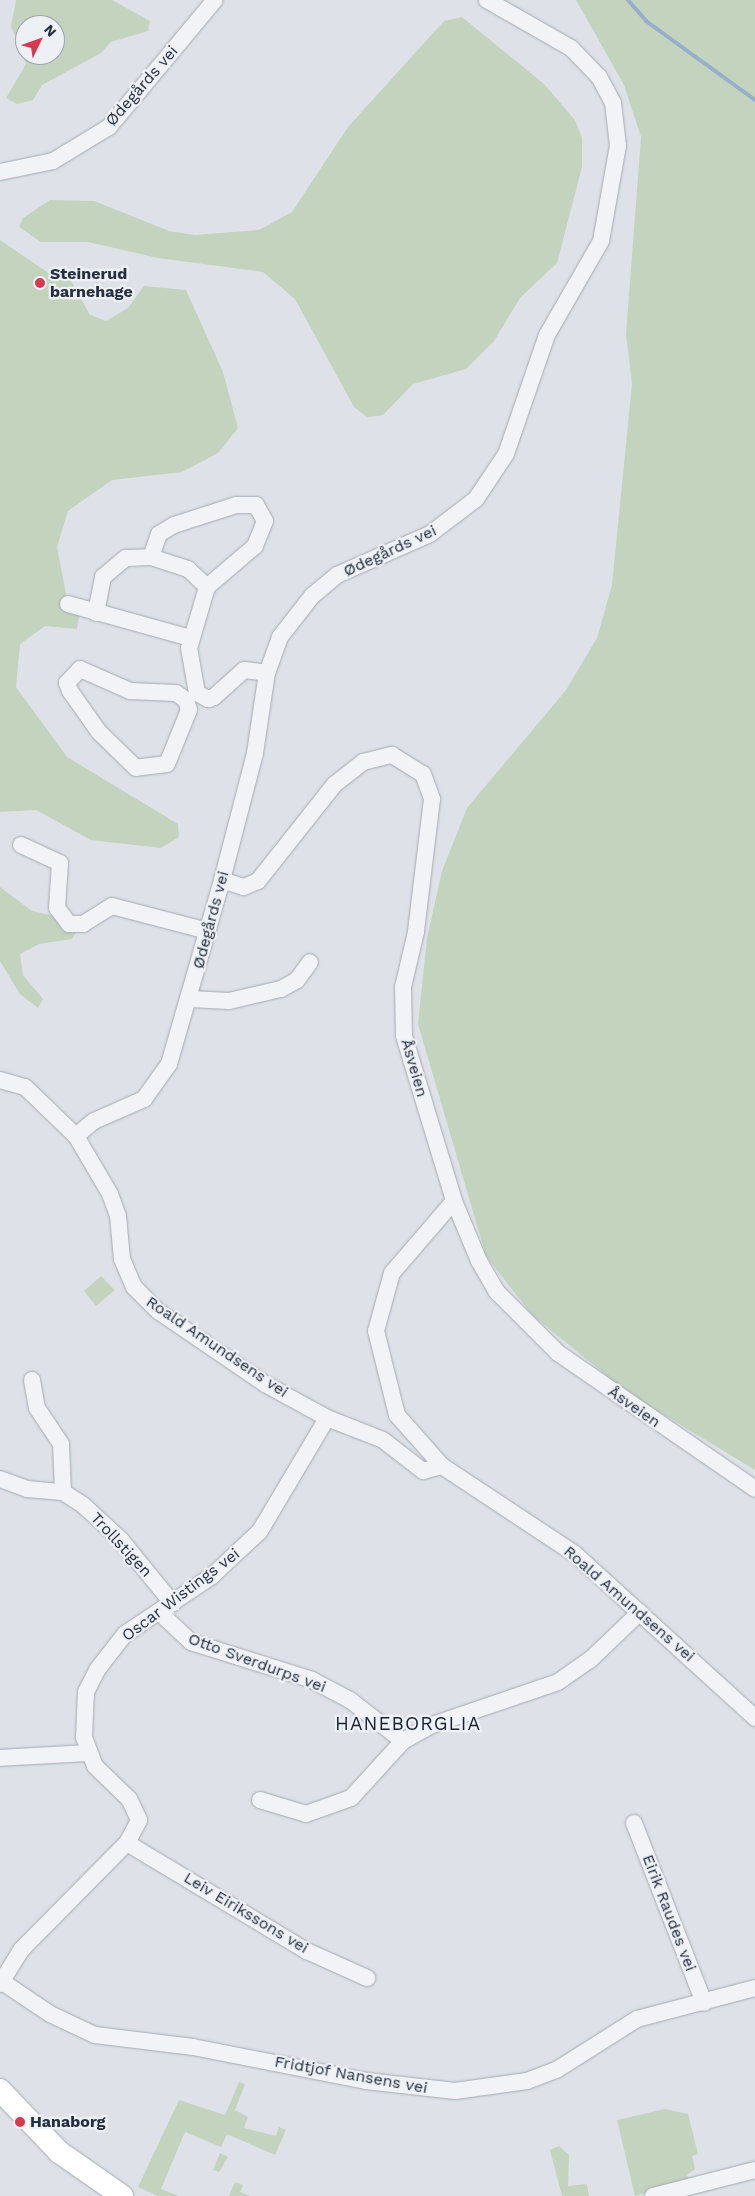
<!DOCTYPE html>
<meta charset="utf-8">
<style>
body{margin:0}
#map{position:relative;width:755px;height:2196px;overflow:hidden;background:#dee2e8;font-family:"Work Sans",sans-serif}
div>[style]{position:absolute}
.green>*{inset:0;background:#c3d3be}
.stream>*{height:4px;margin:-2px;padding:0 2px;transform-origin:2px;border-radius:2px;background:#96b0cb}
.roads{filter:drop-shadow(0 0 1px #a3a9b2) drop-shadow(0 0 1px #a3a9b2)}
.street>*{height:16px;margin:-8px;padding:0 8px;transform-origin:8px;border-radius:8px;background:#f1f3f6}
.secondary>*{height:22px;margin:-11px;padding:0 11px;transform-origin:11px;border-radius:11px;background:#fff}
.dots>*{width:14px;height:14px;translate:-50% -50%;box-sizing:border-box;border:2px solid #edf1f6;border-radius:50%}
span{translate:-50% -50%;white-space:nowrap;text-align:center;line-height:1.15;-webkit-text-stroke:4.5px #edf1f6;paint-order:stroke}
.street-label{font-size:16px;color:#262f40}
.poi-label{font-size:16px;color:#262f40;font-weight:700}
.left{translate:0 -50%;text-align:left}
.quarter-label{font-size:19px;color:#182031;letter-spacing:1px}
.north{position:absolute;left:15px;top:15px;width:50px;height:50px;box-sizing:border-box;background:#edf1f6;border:1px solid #9da3ad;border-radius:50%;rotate:48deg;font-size:14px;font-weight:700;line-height:20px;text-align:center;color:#262f40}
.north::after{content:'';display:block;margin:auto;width:18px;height:22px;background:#d63a51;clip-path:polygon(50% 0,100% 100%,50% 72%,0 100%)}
</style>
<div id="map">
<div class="green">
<div style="clip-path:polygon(evenodd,16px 0,112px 0,150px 21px,148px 31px,111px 42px,101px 53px,42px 85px,33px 100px,17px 104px,6px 98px,26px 64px,11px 26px,16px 0,25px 25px,55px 25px,55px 55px,25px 55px,25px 25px)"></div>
<div style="clip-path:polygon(576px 0,755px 0,755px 1470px,628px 1393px,532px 1315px,486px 1256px,418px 1024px,427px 938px,442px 871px,467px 808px,566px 690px,597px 638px,612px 585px,632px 384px,626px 334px,641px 137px,624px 85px)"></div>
<div style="clip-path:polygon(462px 17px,544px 84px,575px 120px,582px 138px,582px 167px,557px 263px,520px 298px,494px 341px,466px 369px,413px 384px,383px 415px,367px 417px,354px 407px,295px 299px,263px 272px,158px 258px,88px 242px,41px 242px,19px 227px,23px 218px,50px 200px,94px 201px,169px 231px,195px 235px,259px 230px,292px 212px,348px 127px,444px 21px)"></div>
<div style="clip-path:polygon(0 240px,50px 274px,70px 279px,90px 315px,106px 321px,128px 308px,144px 286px,186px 290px,223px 372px,238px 428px,218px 453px,182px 472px,112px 480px,68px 511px,57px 547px,68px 604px,79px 616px,77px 629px,45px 626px,20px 644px,16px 687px,67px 757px,178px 824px,179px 837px,161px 848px,91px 840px,36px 810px,0 812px)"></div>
<div style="clip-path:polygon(0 887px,32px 911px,82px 922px,72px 939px,39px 944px,20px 954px,23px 975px,43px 999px,38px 1008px,20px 994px,0 961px)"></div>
<div style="clip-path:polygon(101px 1276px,115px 1290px,96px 1306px,84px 1291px)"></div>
<div style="clip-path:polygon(239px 2082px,245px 2084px,235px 2110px,248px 2117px,244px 2128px,276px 2136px,279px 2127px,286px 2130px,275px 2155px,227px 2134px,221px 2147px,185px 2132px,161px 2189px,179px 2196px,158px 2196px,138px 2187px,179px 2100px,225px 2115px)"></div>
<div style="clip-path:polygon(665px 2109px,688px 2114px,698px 2154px,692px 2156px,695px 2169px,687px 2175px,690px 2182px,635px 2196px,617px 2120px)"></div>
<div style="clip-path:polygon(559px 2146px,569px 2155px,568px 2186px,587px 2184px,589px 2196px,562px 2196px,550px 2150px)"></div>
<div style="clip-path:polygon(220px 2153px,228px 2157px,219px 2172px,213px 2170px)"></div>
<div style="clip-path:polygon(235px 2182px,243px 2185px,240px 2192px,250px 2196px,229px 2196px)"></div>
</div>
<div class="stream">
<div style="left:628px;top:0;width:28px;rotate:49deg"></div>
<div style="left:646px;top:21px;width:135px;rotate:35.9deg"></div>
</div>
<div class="roads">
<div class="street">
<div style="left:0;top:172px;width:54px;rotate:-11.7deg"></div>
<div style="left:53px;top:161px;width:66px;rotate:-31.3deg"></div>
<div style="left:109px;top:127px;width:165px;rotate:-50.2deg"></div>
<div style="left:151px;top:557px;width:24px;rotate:-71deg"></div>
<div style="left:159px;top:534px;width:17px;rotate:-31deg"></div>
<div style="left:174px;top:525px;width:65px;rotate:-17.9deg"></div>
<div style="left:236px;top:505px;width:20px"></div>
<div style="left:256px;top:505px;width:18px;rotate:61deg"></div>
<div style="left:265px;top:521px;width:27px;rotate:112deg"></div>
<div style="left:255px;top:546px;width:63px;rotate:139.5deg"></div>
<div style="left:68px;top:604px;width:128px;rotate:15.5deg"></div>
<div style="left:96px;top:613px;width:37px;rotate:-79deg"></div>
<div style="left:103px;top:577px;width:30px;rotate:-40deg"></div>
<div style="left:126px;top:558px;width:25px;rotate:-2deg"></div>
<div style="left:151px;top:557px;width:39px;rotate:18deg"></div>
<div style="left:188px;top:569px;width:26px;rotate:43deg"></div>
<div style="left:207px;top:587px;width:64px;rotate:106.4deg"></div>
<div style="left:189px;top:648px;width:46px;rotate:79.9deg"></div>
<div style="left:197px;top:693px;width:13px;rotate:29deg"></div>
<div style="left:208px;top:699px;width:6px;rotate:-18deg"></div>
<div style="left:214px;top:697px;width:40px;rotate:-42deg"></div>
<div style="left:244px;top:670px;width:23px;rotate:7deg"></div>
<div style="left:80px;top:669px;width:55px;rotate:23.7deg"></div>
<div style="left:130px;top:691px;width:46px;rotate:2.5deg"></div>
<div style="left:176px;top:693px;width:12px;rotate:35deg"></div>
<div style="left:186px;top:700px;width:10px;rotate:73deg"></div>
<div style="left:189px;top:710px;width:58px;rotate:112.2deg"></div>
<div style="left:167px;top:764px;width:31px;rotate:173deg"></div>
<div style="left:136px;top:768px;width:52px;rotate:-135.8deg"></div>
<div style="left:99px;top:732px;width:50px;rotate:-125.3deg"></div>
<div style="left:70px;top:691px;width:9px;rotate:-111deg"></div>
<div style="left:67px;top:683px;width:19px;rotate:-47deg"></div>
<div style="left:21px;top:845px;width:43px;rotate:24.8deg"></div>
<div style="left:60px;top:863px;width:45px;rotate:93.8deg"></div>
<div style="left:57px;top:908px;width:20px;rotate:53deg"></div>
<div style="left:69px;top:924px;width:14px"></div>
<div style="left:83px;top:924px;width:34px;rotate:-32deg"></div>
<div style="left:112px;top:906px;width:99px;rotate:14.6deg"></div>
<div style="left:222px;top:880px;width:23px;rotate:18deg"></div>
<div style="left:244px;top:887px;width:15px;rotate:-23deg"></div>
<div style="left:258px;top:881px;width:124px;rotate:-51.6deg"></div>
<div style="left:335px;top:784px;width:36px;rotate:-38deg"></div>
<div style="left:363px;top:762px;width:30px;rotate:-14deg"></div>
<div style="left:392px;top:755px;width:36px;rotate:32deg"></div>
<div style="left:423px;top:774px;width:27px;rotate:70deg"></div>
<div style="left:432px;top:799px;width:134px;rotate:96.9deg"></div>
<div style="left:416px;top:932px;width:57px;rotate:103.3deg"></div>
<div style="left:403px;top:987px;width:49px;rotate:88.8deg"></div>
<div style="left:404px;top:1036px;width:172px;rotate:73.1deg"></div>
<div style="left:454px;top:1201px;width:65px;rotate:67.4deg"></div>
<div style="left:479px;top:1261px;width:36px;rotate:60deg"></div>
<div style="left:497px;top:1292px;width:86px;rotate:45deg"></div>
<div style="left:558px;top:1353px;width:239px;rotate:34.6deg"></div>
<div style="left:189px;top:999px;width:40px;rotate:2.9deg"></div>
<div style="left:229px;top:1001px;width:53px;rotate:-13deg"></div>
<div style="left:281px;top:989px;width:18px;rotate:-29deg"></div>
<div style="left:297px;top:980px;width:22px;rotate:-54deg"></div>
<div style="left:0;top:1080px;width:26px;rotate:16deg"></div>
<div style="left:25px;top:1087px;width:71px;rotate:43.9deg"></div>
<div style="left:76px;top:1136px;width:67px;rotate:59.6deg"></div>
<div style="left:110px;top:1194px;width:23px;rotate:70deg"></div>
<div style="left:118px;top:1216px;width:43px;rotate:84.7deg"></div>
<div style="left:122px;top:1259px;width:30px;rotate:67deg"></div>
<div style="left:134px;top:1287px;width:34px;rotate:45deg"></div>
<div style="left:158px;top:1311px;width:130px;rotate:34.3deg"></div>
<div style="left:265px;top:1384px;width:71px;rotate:28.7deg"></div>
<div style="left:327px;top:1418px;width:60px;rotate:21.4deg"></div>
<div style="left:383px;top:1440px;width:51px;rotate:37.8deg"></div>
<div style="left:423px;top:1471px;width:20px;rotate:-15deg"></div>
<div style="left:442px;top:1466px;width:159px;rotate:33.5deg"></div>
<div style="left:575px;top:1554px;width:244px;rotate:42.3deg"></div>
<div style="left:76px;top:1136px;width:23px;rotate:-40deg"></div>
<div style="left:94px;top:1121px;width:55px;rotate:-23.7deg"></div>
<div style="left:144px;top:1099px;width:43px;rotate:-54.5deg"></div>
<div style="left:169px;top:1064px;width:191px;rotate:-73.9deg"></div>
<div style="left:222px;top:880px;width:131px;rotate:-75.4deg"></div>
<div style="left:255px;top:753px;width:81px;rotate:-81.5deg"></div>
<div style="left:267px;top:673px;width:38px;rotate:-70deg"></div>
<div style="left:280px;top:637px;width:52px;rotate:-52deg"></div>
<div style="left:312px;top:596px;width:33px;rotate:-40deg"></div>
<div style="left:337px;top:575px;width:102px;rotate:-23.8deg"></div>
<div style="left:430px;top:534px;width:58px;rotate:-37.3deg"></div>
<div style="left:476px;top:499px;width:54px;rotate:-56.3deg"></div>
<div style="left:506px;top:454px;width:126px;rotate:-71deg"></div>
<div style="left:547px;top:335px;width:108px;rotate:-60.1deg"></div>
<div style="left:601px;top:241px;width:97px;rotate:-79.9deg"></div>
<div style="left:618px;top:146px;width:43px;rotate:-96.6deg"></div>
<div style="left:613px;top:103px;width:30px;rotate:-118deg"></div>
<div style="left:599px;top:77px;width:40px;rotate:-134deg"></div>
<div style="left:571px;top:48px;width:97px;rotate:-150.3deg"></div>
<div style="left:32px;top:1380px;width:28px;rotate:80deg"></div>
<div style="left:37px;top:1408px;width:43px;rotate:56.3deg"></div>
<div style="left:61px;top:1444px;width:48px;rotate:87.6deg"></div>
<div style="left:442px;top:1466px;width:68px;rotate:-131.4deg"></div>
<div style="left:397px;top:1415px;width:87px;rotate:-104deg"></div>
<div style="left:376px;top:1331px;width:60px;rotate:-74.6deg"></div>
<div style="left:392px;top:1273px;width:95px;rotate:-49.3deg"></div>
<div style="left:0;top:1479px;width:29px;rotate:20deg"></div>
<div style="left:27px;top:1489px;width:36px;rotate:5deg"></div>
<div style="left:63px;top:1492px;width:24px;rotate:33deg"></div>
<div style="left:83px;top:1505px;width:52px;rotate:42.6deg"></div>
<div style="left:121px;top:1540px;width:82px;rotate:50.9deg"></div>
<div style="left:160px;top:1613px;width:42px;rotate:43.1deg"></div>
<div style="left:191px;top:1642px;width:127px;rotate:17.4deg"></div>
<div style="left:312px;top:1680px;width:43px;rotate:27.8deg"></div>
<div style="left:350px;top:1700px;width:67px;rotate:37.7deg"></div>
<div style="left:403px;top:1741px;width:33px;rotate:-29deg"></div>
<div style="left:432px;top:1725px;width:133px;rotate:-18.8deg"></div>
<div style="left:558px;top:1682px;width:39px;rotate:-35deg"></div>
<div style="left:590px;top:1660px;width:69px;rotate:-43.8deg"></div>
<div style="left:0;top:1758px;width:89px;rotate:-3.2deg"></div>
<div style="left:260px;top:1800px;width:48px;rotate:16.9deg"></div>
<div style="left:306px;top:1814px;width:48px;rotate:-19.6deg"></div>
<div style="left:351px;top:1798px;width:77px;rotate:-47.6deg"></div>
<div style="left:634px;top:1823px;width:193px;rotate:68.7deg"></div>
<div style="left:127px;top:1843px;width:210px;rotate:31deg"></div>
<div style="left:307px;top:1951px;width:66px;rotate:24.2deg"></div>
<div style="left:1px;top:1981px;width:59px;rotate:34deg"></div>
<div style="left:50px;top:2014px;width:50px;rotate:25deg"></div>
<div style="left:95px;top:2035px;width:99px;rotate:7deg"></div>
<div style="left:193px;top:2047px;width:176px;rotate:11.1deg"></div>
<div style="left:366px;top:2081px;width:90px;rotate:6.4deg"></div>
<div style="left:455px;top:2091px;width:73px;rotate:-7.9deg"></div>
<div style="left:527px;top:2081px;width:33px;rotate:-21deg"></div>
<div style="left:558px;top:2069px;width:93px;rotate:-32.3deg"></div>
<div style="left:637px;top:2019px;width:122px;rotate:-14.7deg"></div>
<div style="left:0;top:1984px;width:40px;rotate:-58deg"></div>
<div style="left:21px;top:1950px;width:151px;rotate:-45.3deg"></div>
<div style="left:127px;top:1843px;width:26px;rotate:-62deg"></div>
<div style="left:139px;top:1820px;width:23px;rotate:-115deg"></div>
<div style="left:129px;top:1799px;width:47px;rotate:-135.9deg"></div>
<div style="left:95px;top:1766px;width:31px;rotate:-111deg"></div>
<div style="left:84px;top:1737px;width:45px;rotate:-87.5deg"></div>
<div style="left:86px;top:1692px;width:25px;rotate:-63deg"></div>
<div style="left:97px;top:1670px;width:46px;rotate:-52.1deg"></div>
<div style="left:125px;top:1634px;width:105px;rotate:-33.7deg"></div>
<div style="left:212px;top:1576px;width:66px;rotate:-43.2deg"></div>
<div style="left:260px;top:1531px;width:131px;rotate:-59.3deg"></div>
<div style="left:653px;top:2196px;width:105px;rotate:-14.3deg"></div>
</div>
<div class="secondary">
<div style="left:0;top:2090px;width:86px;rotate:46.4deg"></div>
<div style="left:59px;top:2152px;width:77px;rotate:34.9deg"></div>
</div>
</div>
<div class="dots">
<div style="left:40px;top:283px;background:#d63a51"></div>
<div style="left:20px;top:2122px;background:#d63a51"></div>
</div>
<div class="street-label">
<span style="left:142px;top:86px;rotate:-49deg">Ødegårds vei</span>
<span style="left:390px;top:551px;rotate:-25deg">Ødegårds vei</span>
<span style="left:211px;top:920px;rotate:-75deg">Ødegårds vei</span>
<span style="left:414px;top:1068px;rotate:74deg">Åsveien</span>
<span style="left:217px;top:1347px;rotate:34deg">Roald Amundsens vei</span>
<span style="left:634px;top:1407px;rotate:35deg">Åsveien</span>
<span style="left:121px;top:1545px;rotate:47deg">Trollstigen</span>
<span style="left:181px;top:1595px;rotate:-37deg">Oscar Wistings vei</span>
<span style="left:629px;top:1604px;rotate:41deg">Roald Amundsens vei</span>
<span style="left:257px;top:1663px;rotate:20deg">Otto Sverdurps vei</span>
<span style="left:246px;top:1913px;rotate:31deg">Leiv Eirikssons vei</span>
<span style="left:669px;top:1913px;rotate:69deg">Eirik Raudes vei</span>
<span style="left:351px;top:2075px;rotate:10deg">Fridtjof Nansens vei</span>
</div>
<div class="poi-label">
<span class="left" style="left:50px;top:283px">Steinerud<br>barnehage</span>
<span class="left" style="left:30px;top:2122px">Hanaborg</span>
</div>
<div class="quarter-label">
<span style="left:408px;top:1724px">HANEBORGLIA</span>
</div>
<div class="north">N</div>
</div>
